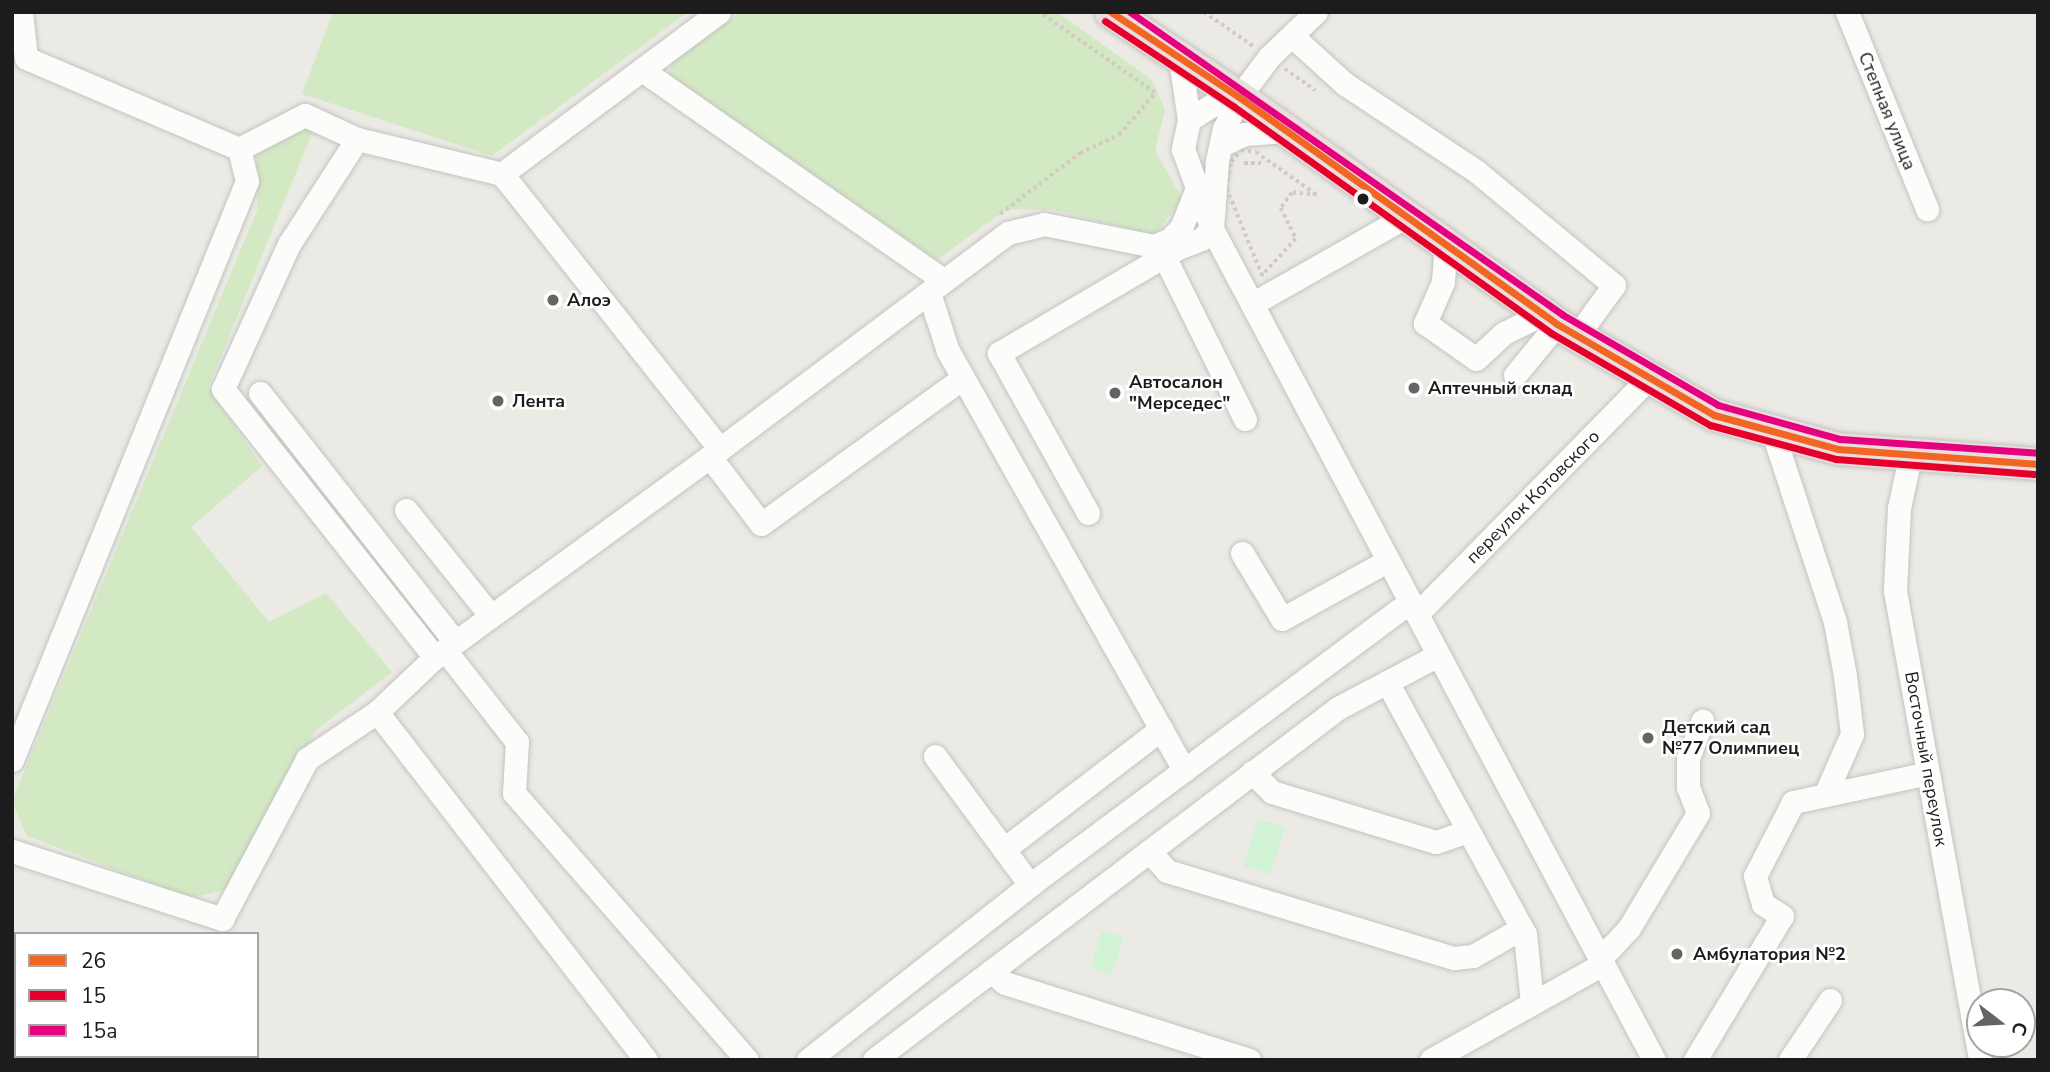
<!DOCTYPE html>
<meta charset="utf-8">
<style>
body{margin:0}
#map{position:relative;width:2050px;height:1072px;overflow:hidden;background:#ebeae5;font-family:"Nunito Sans",sans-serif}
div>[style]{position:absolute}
.grass>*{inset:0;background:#d3e9c3}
.park>*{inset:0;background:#d2f2d6}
.path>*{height:3.5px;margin-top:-1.75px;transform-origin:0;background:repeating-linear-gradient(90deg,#d6c9c4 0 3.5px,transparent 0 7px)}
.roads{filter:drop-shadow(0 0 2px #c3c3c1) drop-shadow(0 0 2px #c3c3c1)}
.minor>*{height:23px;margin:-11.5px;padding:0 11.5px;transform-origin:11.5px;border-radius:11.5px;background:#fcfcfb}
.highway>*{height:32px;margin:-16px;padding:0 16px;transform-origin:16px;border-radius:16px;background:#e9dddd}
.bus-1>*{height:7px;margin:-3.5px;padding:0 3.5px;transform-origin:3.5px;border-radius:3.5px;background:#f26522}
.bus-2>*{height:7px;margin:-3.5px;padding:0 3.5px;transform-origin:3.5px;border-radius:3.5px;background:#e4002b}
.bus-3>*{height:7px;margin:-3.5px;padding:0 3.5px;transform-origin:3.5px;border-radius:3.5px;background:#e5007d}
.dots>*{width:19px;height:19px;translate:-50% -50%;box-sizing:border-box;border:4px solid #fff;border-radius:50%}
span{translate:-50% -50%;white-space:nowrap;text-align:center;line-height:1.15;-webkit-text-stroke:5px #fff;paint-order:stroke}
.street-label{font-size:18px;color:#1c1c1c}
.poi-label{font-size:18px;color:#1c1c1c;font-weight:700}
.left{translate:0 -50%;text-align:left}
.frame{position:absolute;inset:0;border:14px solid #1c1c1c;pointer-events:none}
.legend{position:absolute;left:14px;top:932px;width:245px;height:126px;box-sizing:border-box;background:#fff;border:2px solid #a4a4a4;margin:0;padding:9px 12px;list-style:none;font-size:21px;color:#1c1c1c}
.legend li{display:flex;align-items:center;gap:14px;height:35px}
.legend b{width:35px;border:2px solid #a4a4a4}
.north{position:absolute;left:1966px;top:988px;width:70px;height:70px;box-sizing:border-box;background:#fff;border:2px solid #a4a4a4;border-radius:50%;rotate:107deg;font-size:19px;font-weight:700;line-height:28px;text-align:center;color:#1c1c1c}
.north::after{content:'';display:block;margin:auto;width:24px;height:32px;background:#646462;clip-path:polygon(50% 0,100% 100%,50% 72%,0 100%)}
</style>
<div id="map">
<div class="grass">
<div style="clip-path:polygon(333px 12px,688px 12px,492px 156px,302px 94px)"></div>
<div style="clip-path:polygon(741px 12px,1057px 12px,1152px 80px,1165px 110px,1155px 151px,1182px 198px,1155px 235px,1054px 210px,1007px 209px,937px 260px,669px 76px,671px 63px)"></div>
<div style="clip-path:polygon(315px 126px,208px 388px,262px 466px,191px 527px,269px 622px,326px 593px,392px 672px,316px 730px,235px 887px,191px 898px,27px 836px,12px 801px,257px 210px,257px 150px,282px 130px)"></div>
</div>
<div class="park">
<div style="clip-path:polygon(1258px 819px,1285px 827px,1271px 874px,1243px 866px)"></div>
<div style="clip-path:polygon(1102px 931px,1124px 937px,1112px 974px,1091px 968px)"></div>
</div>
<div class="path">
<div style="left:1204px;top:12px;width:60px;rotate:34.8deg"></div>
<div style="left:1285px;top:69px;width:37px;rotate:35deg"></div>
<div style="left:1241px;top:150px;width:15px;rotate:8deg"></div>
<div style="left:1256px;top:152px;width:75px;rotate:35.2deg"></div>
<div style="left:1317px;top:195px;width:25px;rotate:-175deg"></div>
<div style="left:1292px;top:193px;width:19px;rotate:126deg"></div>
<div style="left:1281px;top:208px;width:34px;rotate:64deg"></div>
<div style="left:1296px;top:239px;width:50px;rotate:132.6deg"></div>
<div style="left:1262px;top:276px;width:95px;rotate:-112.2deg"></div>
<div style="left:1226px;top:188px;width:26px;rotate:-79deg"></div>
<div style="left:1231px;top:162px;width:16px;rotate:-50deg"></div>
<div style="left:1244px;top:163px;width:20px"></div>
<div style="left:1000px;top:214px;width:101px;rotate:-37.3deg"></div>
<div style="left:1080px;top:153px;width:43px;rotate:-24.8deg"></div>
<div style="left:1119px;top:135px;width:55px;rotate:-49.4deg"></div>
<div style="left:1155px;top:93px;width:141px;rotate:-145.1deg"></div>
</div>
<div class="roads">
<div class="minor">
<div style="left:21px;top:12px;width:46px;rotate:83.8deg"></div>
<div style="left:26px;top:58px;width:232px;rotate:23.1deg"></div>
<div style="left:239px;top:149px;width:74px;rotate:-27.3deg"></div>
<div style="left:305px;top:115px;width:57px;rotate:24.8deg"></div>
<div style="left:719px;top:12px;width:271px;rotate:143.3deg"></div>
<div style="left:502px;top:174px;width:351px;rotate:51.6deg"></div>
<div style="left:720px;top:449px;width:360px;rotate:-36.9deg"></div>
<div style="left:1008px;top:233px;width:37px;rotate:-14deg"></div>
<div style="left:1044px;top:224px;width:112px;rotate:11.3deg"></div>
<div style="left:1154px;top:246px;width:24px;rotate:5deg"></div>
<div style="left:1178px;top:248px;width:25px;rotate:-21deg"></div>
<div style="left:1201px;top:239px;width:15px;rotate:-42deg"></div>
<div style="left:1212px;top:229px;width:68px;rotate:-85.8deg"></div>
<div style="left:1217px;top:161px;width:33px;rotate:-78deg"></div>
<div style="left:1224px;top:129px;width:35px;rotate:-65deg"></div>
<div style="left:1239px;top:97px;width:50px;rotate:-53.1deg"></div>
<div style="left:1269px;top:57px;width:65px;rotate:-43.8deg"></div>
<div style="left:1847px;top:12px;width:213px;rotate:67.9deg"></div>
<div style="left:1292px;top:36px;width:72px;rotate:42.2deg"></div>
<div style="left:1345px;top:84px;width:157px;rotate:33.6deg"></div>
<div style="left:1476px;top:171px;width:179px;rotate:39.6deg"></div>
<div style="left:1614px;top:285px;width:63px;rotate:126deg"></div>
<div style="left:1180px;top:59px;width:62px;rotate:81.6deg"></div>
<div style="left:642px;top:70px;width:368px;rotate:34.9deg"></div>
<div style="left:1239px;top:97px;width:28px;rotate:163deg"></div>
<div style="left:1212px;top:105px;width:27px;rotate:147deg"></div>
<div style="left:1189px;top:120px;width:30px;rotate:102deg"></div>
<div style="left:1183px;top:149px;width:85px;rotate:70.1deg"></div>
<div style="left:1212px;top:229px;width:941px;rotate:61.99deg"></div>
<div style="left:1221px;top:145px;width:26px;rotate:-25deg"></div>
<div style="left:1245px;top:134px;width:41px;rotate:-4.2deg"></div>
<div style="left:502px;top:174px;width:149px;rotate:-166.4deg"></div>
<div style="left:357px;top:139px;width:125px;rotate:122.9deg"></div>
<div style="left:289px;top:244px;width:159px;rotate:114.5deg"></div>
<div style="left:223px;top:389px;width:342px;rotate:51.7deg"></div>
<div style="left:435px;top:657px;width:353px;rotate:-36.1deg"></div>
<div style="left:1154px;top:246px;width:16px;rotate:-22deg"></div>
<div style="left:1169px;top:240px;width:17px;rotate:-45deg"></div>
<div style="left:1181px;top:228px;width:40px;rotate:-68deg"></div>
<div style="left:1446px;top:246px;width:36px;rotate:95deg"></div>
<div style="left:1443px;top:282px;width:45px;rotate:113.7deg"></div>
<div style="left:1425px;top:323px;width:62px;rotate:35.2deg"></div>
<div style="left:1476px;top:359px;width:38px;rotate:-43deg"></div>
<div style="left:1504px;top:333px;width:43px;rotate:-26deg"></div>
<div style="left:1164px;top:256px;width:182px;rotate:63.6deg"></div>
<div style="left:929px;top:293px;width:61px;rotate:71.9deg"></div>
<div style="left:948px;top:351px;width:481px;rotate:60.6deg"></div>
<div style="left:1252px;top:304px;width:176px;rotate:-29.6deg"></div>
<div style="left:1515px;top:375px;width:66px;rotate:-50.5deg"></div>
<div style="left:260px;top:393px;width:316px;rotate:51.9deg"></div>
<div style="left:1773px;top:433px;width:199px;rotate:71.8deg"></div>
<div style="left:1835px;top:622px;width:55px;rotate:79.5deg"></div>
<div style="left:1845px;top:676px;width:58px;rotate:83.1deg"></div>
<div style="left:1852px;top:734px;width:67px;rotate:113.9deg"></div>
<div style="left:710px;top:457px;width:84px;rotate:52.7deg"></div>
<div style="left:761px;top:524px;width:249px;rotate:-35.9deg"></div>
<div style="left:1910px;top:457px;width:52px;rotate:102.2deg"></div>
<div style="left:1899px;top:508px;width:83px;rotate:92.8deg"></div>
<div style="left:1895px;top:591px;width:477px;rotate:79.7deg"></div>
<div style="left:406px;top:510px;width:134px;rotate:51.3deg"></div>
<div style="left:1088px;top:513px;width:183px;rotate:-119.1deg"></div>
<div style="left:999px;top:353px;width:208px;rotate:-30.4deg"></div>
<div style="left:1242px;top:553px;width:77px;rotate:58.8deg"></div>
<div style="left:1282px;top:619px;width:120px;rotate:-28.9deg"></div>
<div style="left:1417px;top:614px;width:330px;rotate:-45.5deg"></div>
<div style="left:445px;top:650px;width:117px;rotate:52deg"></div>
<div style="left:517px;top:742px;width:51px;rotate:93.4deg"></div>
<div style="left:514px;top:793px;width:354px;rotate:48.9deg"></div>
<div style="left:435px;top:657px;width:80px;rotate:136.5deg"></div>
<div style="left:377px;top:712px;width:440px;rotate:52.3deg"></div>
<div style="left:1387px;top:682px;width:287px;rotate:61.3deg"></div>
<div style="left:1525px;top:934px;width:69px;rotate:84.2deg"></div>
<div style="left:935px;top:756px;width:160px;rotate:53.6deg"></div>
<div style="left:12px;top:760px;width:625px;rotate:-67.91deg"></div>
<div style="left:247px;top:181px;width:33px;rotate:-104deg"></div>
<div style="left:1252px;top:772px;width:28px;rotate:45deg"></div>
<div style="left:1272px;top:792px;width:171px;rotate:17deg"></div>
<div style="left:1436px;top:842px;width:34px;rotate:-19deg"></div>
<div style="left:1004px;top:849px;width:198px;rotate:-37.4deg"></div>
<div style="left:12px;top:851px;width:221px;rotate:17.9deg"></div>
<div style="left:222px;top:919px;width:181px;rotate:-62deg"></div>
<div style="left:307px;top:759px;width:84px;rotate:-33.9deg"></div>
<div style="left:1149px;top:851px;width:27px;rotate:48deg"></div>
<div style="left:1167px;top:871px;width:300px;rotate:16.9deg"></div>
<div style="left:1454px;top:958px;width:19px;rotate:-6deg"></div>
<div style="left:1473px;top:956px;width:56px;rotate:-29.7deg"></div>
<div style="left:1600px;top:959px;width:42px;rotate:-46.9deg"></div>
<div style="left:1629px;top:928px;width:134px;rotate:-59deg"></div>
<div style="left:1698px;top:813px;width:28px;rotate:-111deg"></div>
<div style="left:1688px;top:787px;width:29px;rotate:-90deg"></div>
<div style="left:1688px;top:758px;width:40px;rotate:-69deg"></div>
<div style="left:991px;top:971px;width:18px;rotate:41deg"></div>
<div style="left:1005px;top:983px;width:256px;rotate:17.5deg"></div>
<div style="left:40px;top:1060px;width:6px;rotate:-45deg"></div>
<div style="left:808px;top:1060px;width:283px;rotate:-38.2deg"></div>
<div style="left:1030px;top:885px;width:474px;rotate:-36.7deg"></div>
<div style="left:874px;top:1060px;width:582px;rotate:-37.18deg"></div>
<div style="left:1338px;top:708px;width:113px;rotate:-27.9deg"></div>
<div style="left:1431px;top:1060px;width:197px;rotate:-29.2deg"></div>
<div style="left:1695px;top:1060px;width:168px;rotate:-58.9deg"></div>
<div style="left:1782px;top:916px;width:22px;rotate:-148deg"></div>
<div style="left:1763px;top:904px;width:29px;rotate:-106deg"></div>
<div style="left:1755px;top:876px;width:83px;rotate:-62.8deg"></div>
<div style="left:1793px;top:802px;width:138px;rotate:-12.1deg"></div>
<div style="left:1790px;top:1060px;width:72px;rotate:-56.3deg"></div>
</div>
<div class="highway">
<div style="left:1111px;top:12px;width:154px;rotate:33.6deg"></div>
<div style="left:1239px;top:97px;width:391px;rotate:35.5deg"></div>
<div style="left:1557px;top:324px;width:181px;rotate:30.1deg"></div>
<div style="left:1714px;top:415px;width:129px;rotate:15.3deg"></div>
<div style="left:1838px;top:449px;width:201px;rotate:4.3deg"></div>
</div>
</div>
<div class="bus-1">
<div style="left:1111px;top:12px;width:154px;rotate:33.6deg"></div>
<div style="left:1239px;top:97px;width:391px;rotate:35.5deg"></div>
<div style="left:1557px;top:324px;width:181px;rotate:30.1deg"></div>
<div style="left:1714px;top:415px;width:129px;rotate:15.3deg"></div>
<div style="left:1838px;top:449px;width:201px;rotate:4.3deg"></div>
</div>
<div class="bus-2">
<div style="left:1105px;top:21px;width:154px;rotate:33.6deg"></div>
<div style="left:1233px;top:106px;width:391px;rotate:35.5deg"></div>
<div style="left:1551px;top:333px;width:184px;rotate:30.1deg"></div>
<div style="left:1710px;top:425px;width:131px;rotate:15.1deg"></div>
<div style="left:1836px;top:459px;width:202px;rotate:4.3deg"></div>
</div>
<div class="bus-3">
<div style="left:1130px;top:12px;width:528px;rotate:34.98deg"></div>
<div style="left:1563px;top:315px;width:179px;rotate:30.1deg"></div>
<div style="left:1718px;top:405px;width:127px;rotate:15.6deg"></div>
<div style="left:1840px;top:439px;width:198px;rotate:4deg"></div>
</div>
<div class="dots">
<div style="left:1363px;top:199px;background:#1c1c1c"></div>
<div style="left:553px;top:300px;background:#646462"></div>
<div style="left:1414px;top:388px;background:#646462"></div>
<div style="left:1115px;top:393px;background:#646462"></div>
<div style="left:498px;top:401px;background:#646462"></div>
<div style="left:1648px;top:738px;background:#646462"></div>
<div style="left:1677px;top:954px;background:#646462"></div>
</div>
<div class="street-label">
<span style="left:1887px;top:111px;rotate:68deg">Степная улица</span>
<span style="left:1533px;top:497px;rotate:-45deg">переулок Котовского</span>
<span style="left:1926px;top:759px;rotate:80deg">Восточный переулок</span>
</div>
<div class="poi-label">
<span class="left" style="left:567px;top:300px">Алоэ</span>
<span class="left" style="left:1129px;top:393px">Автосалон<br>"Мерседес"</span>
<span class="left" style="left:1428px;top:388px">Аптечный склад</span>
<span class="left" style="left:512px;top:401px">Лента</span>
<span class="left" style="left:1662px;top:738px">Детский сад<br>№77 Олимпиец</span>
<span class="left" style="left:1693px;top:954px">Амбулатория №2</span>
</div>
<div class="frame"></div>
<ul class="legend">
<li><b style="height:9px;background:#f26522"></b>26</li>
<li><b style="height:9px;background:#e4002b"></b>15</li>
<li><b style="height:9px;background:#e5007d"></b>15а</li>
</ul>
<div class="north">С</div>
</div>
